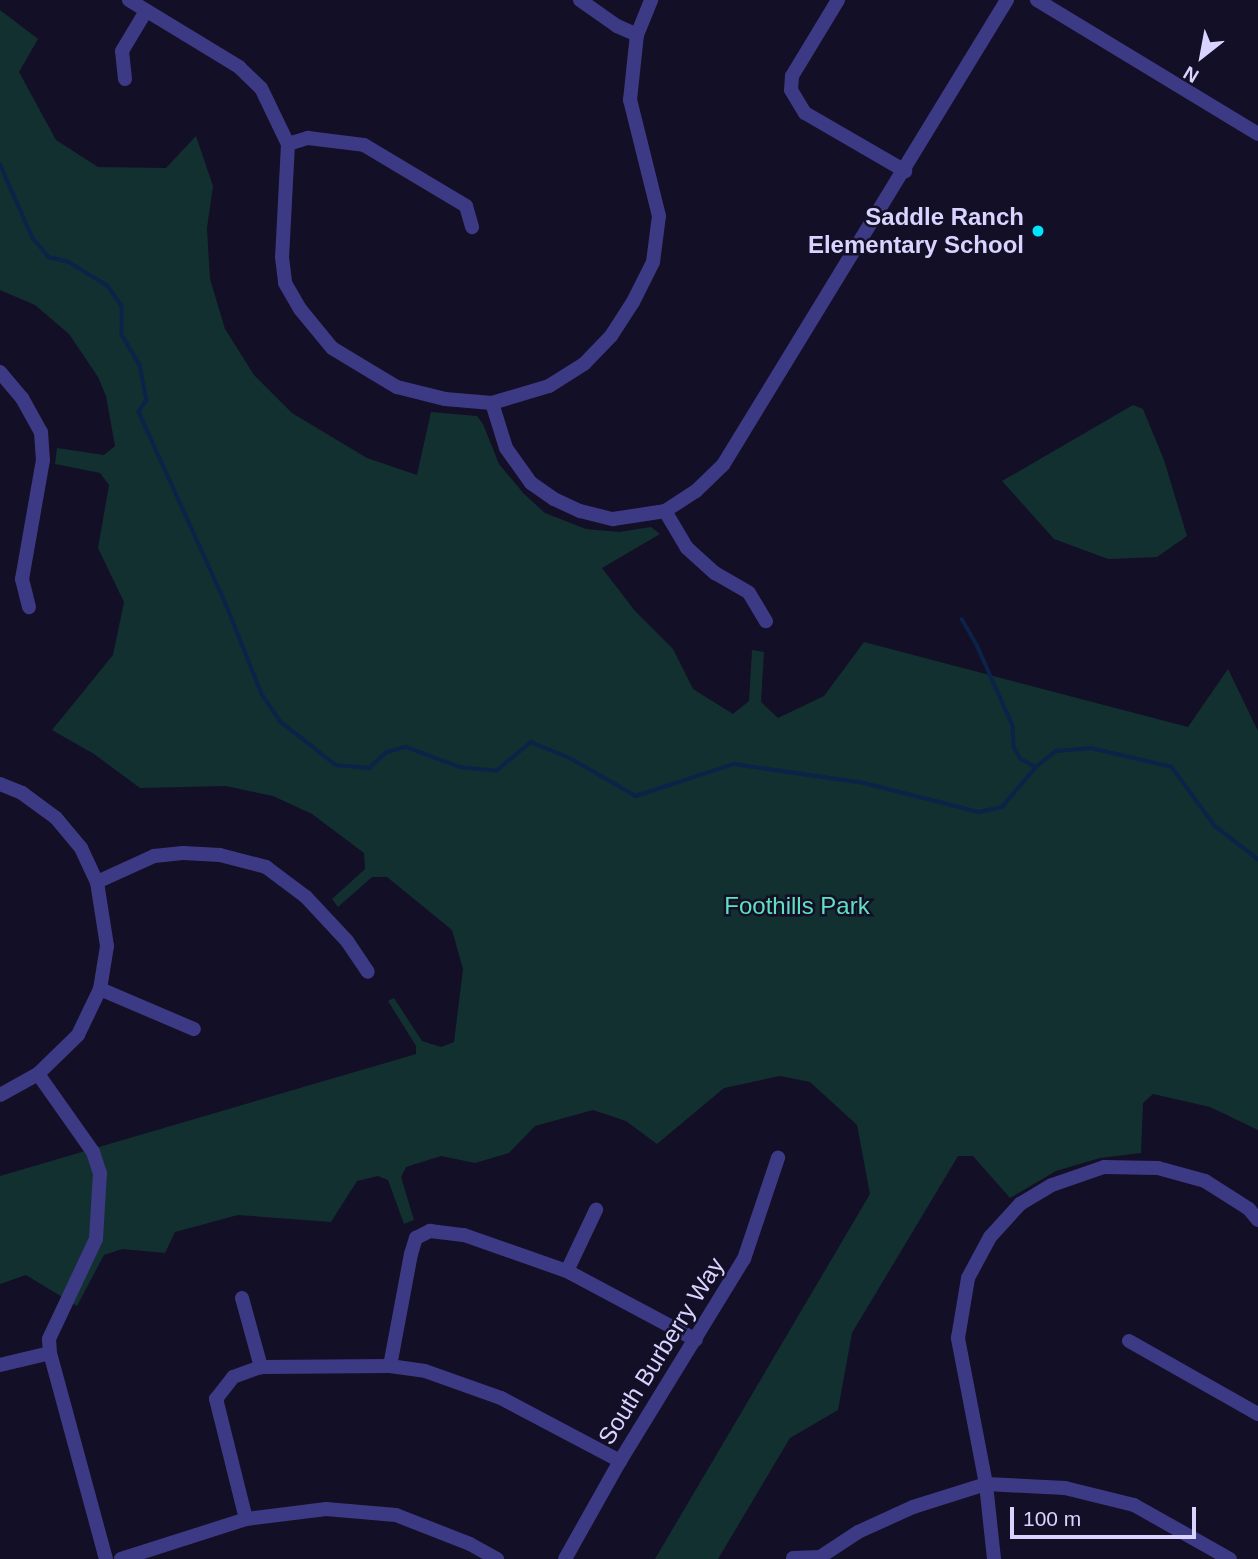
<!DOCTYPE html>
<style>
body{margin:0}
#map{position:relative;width:1258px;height:1559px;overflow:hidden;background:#130f26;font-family:Helvetica,sans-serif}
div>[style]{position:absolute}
.green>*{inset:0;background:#12302f}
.stream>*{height:3.5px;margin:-1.75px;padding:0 1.75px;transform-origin:1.75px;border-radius:1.75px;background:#0c2248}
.minor>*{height:14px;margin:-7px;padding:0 7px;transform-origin:7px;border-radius:7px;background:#3d3a85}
.dots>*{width:19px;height:19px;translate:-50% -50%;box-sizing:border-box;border:4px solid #130f26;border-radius:50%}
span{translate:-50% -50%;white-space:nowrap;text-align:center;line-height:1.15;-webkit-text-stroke:5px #130f26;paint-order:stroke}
.poi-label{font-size:24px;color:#d9d4ff;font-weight:700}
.right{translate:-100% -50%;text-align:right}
.park-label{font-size:24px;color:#5fe0c0}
.street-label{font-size:24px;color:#d9d4ff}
.north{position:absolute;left:1167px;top:21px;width:70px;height:70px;-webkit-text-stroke:5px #130f26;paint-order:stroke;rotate:211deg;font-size:19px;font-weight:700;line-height:28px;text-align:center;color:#d9d4ff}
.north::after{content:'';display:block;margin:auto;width:24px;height:32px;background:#d9d4ff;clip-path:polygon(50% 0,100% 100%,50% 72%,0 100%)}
.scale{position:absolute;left:1010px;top:1507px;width:186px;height:32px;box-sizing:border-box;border:4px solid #d9d4ff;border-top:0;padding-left:9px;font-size:21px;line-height:24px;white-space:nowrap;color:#d9d4ff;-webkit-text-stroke:5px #130f26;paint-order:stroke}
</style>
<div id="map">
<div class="green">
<div style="clip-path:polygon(0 10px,38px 39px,19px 72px,56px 140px,98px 167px,166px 168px,196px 136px,213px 186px,207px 228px,210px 279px,225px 329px,254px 375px,292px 413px,367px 458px,417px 475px,431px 412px,477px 416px,483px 424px,499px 464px,524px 494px,545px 513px,586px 529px,619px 532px,651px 527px,660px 534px,602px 568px,635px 611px,673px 649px,693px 689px,733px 714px,749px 701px,752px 650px,764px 652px,761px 702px,778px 718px,824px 696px,864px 642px,1188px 727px,1228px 669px,1258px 731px,1258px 1130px,1210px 1107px,1153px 1094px,1143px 1103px,1141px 1153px,1100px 1158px,1056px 1171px,1010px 1198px,973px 1156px,958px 1156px,852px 1333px,838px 1410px,790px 1438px,718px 1559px,655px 1559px,870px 1194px,857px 1125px,810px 1082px,780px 1076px,724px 1088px,657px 1144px,626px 1121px,593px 1110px,535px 1126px,509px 1153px,475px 1163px,441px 1156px,406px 1167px,401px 1177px,414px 1220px,404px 1224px,388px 1180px,378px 1176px,357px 1181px,331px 1222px,238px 1215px,175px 1232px,165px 1253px,122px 1249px,104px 1255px,77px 1306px,26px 1275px,0 1284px,0 1176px,416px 1054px,416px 1046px,388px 1001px,394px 998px,422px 1041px,441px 1047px,454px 1042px,463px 969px,452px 930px,387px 877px,372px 877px,338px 907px,332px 899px,365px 869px,364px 853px,312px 814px,273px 796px,226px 786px,140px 788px,94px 754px,52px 730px,113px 655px,124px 602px,98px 548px,109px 485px,100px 473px,55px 464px,57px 448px,104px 455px,115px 446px,106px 396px,98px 377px,69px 334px,35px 305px,0 290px)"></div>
<div style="clip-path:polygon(1133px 405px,1143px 409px,1164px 460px,1187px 536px,1157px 557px,1108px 559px,1054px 539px,1002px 481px)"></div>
</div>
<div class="stream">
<div style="left:0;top:164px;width:81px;rotate:66deg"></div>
<div style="left:33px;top:238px;width:25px;rotate:50deg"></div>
<div style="left:49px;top:257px;width:21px;rotate:14deg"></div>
<div style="left:69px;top:262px;width:46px;rotate:31.6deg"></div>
<div style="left:108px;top:286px;width:24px;rotate:55deg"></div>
<div style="left:122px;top:306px;width:29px;rotate:90deg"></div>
<div style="left:122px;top:335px;width:35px;rotate:59deg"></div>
<div style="left:140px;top:365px;width:36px;rotate:79deg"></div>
<div style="left:147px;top:400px;width:14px;rotate:124deg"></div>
<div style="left:139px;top:412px;width:211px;rotate:65.6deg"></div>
<div style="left:226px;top:604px;width:97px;rotate:68.2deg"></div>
<div style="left:262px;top:694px;width:34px;rotate:56deg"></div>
<div style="left:281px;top:722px;width:70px;rotate:38deg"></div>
<div style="left:336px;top:765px;width:33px;rotate:5deg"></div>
<div style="left:369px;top:768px;width:24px;rotate:-42deg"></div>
<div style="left:387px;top:752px;width:20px;rotate:-15deg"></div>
<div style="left:406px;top:747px;width:58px;rotate:20.3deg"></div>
<div style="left:460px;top:767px;width:36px;rotate:6deg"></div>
<div style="left:496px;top:771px;width:45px;rotate:-39.6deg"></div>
<div style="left:531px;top:742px;width:44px;rotate:22.5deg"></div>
<div style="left:572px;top:759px;width:74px;rotate:30deg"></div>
<div style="left:636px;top:796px;width:103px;rotate:-18.1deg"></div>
<div style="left:734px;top:764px;width:131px;rotate:8.3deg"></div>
<div style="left:864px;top:783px;width:119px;rotate:14.2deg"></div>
<div style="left:979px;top:812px;width:24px;rotate:-12deg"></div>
<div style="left:1002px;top:807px;width:52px;rotate:-49.6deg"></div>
<div style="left:1036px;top:767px;width:26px;rotate:-39deg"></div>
<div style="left:1056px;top:751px;width:35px;rotate:-5deg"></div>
<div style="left:1091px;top:748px;width:83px;rotate:13.2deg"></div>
<div style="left:1172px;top:767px;width:73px;rotate:53.9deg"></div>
<div style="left:1215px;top:826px;width:54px;rotate:37.5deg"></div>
<div style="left:962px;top:619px;width:30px;rotate:60deg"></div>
<div style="left:977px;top:645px;width:89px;rotate:66deg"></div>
<div style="left:1013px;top:726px;width:21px;rotate:87deg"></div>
<div style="left:1014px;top:747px;width:14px;rotate:60deg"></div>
<div style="left:1021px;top:759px;width:17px;rotate:28deg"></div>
</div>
<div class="minor">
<div style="left:129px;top:0;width:129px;rotate:31.3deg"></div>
<div style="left:239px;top:67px;width:30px;rotate:44deg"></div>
<div style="left:261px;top:88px;width:62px;rotate:64.3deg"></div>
<div style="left:288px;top:144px;width:113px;rotate:93deg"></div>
<div style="left:282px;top:257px;width:26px;rotate:83deg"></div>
<div style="left:285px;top:283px;width:30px;rotate:60deg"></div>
<div style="left:300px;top:309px;width:50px;rotate:50.6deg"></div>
<div style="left:332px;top:348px;width:76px;rotate:31deg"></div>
<div style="left:397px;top:387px;width:49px;rotate:14deg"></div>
<div style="left:445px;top:399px;width:47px;rotate:4.9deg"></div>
<div style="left:492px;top:403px;width:59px;rotate:-16.6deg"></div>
<div style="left:549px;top:386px;width:41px;rotate:-32.2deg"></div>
<div style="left:584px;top:364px;width:39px;rotate:-46deg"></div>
<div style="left:611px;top:336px;width:40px;rotate:-57.1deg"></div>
<div style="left:633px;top:302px;width:45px;rotate:-63.4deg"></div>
<div style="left:653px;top:262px;width:46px;rotate:-82.6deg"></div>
<div style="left:659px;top:216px;width:120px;rotate:-104deg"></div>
<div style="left:630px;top:100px;width:65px;rotate:-83.9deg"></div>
<div style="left:637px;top:35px;width:38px;rotate:-68deg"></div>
<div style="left:580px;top:0;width:45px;rotate:35.1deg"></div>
<div style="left:617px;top:26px;width:22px;rotate:24deg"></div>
<div style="left:838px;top:0;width:89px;rotate:121.2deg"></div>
<div style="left:792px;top:76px;width:14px;rotate:94deg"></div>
<div style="left:791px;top:90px;width:27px;rotate:59deg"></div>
<div style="left:805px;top:113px;width:116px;rotate:30.1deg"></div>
<div style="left:1037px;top:0;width:258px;rotate:31.2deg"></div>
<div style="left:125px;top:79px;width:28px;rotate:-96deg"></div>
<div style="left:122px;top:51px;width:47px;rotate:-59deg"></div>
<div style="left:288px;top:144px;width:21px;rotate:-17deg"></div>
<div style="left:308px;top:138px;width:56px;rotate:7.1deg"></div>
<div style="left:364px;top:145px;width:119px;rotate:30.9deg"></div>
<div style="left:466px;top:206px;width:22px;rotate:74deg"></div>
<div style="left:0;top:372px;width:34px;rotate:50deg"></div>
<div style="left:22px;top:398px;width:39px;rotate:61deg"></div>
<div style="left:41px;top:432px;width:28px;rotate:86deg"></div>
<div style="left:43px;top:460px;width:121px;rotate:100deg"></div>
<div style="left:22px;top:579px;width:29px;rotate:76deg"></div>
<div style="left:492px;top:403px;width:47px;rotate:72.7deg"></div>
<div style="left:506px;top:448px;width:43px;rotate:54.5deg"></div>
<div style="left:531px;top:483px;width:28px;rotate:35deg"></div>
<div style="left:554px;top:499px;width:29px;rotate:25deg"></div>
<div style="left:580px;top:511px;width:34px;rotate:14deg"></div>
<div style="left:613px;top:519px;width:53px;rotate:-8.7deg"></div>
<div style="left:665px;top:511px;width:37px;rotate:-33deg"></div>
<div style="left:696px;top:491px;width:37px;rotate:-44deg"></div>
<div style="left:723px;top:465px;width:545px;rotate:-58.59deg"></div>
<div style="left:665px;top:511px;width:43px;rotate:59.3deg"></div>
<div style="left:687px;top:548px;width:38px;rotate:42deg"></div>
<div style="left:715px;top:573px;width:39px;rotate:30deg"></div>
<div style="left:749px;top:593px;width:33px;rotate:59deg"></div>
<div style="left:0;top:784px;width:24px;rotate:22deg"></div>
<div style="left:22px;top:793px;width:42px;rotate:36.3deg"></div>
<div style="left:56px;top:818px;width:39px;rotate:50deg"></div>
<div style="left:81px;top:848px;width:38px;rotate:65deg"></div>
<div style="left:97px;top:882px;width:65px;rotate:81.1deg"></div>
<div style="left:107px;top:946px;width:44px;rotate:99.2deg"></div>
<div style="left:100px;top:989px;width:51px;rotate:115.6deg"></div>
<div style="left:78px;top:1035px;width:56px;rotate:135.7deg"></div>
<div style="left:38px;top:1074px;width:43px;rotate:151.1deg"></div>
<div style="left:97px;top:882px;width:63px;rotate:-24.5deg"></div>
<div style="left:154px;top:856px;width:29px;rotate:-6deg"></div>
<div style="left:183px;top:853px;width:37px;rotate:3deg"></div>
<div style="left:220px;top:855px;width:48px;rotate:14.6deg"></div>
<div style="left:266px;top:867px;width:50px;rotate:36.9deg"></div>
<div style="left:306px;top:897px;width:60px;rotate:47deg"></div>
<div style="left:347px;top:941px;width:37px;rotate:56deg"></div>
<div style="left:100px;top:989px;width:102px;rotate:23.1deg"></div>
<div style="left:38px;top:1074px;width:95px;rotate:54.8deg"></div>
<div style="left:93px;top:1152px;width:22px;rotate:72deg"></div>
<div style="left:100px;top:1173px;width:66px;rotate:93.5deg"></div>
<div style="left:96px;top:1239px;width:110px;rotate:115.2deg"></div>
<div style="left:49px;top:1339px;width:14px;rotate:86deg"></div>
<div style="left:50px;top:1353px;width:213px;rotate:74.8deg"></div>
<div style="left:567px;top:1271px;width:68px;rotate:-64.6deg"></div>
<div style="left:242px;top:1298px;width:72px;rotate:74.6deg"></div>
<div style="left:1129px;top:1341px;width:148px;rotate:29.5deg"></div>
<div style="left:0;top:1365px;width:51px;rotate:-13.5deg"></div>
<div style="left:390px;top:1366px;width:114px;rotate:-79.4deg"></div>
<div style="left:411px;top:1254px;width:17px;rotate:-73deg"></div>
<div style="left:416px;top:1238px;width:16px;rotate:-27deg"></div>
<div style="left:430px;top:1231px;width:34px;rotate:7deg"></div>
<div style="left:464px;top:1235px;width:109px;rotate:19.3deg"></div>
<div style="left:567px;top:1271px;width:146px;rotate:28.1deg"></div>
<div style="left:246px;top:1519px;width:124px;rotate:-104deg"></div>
<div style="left:216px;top:1399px;width:28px;rotate:-52deg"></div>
<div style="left:233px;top:1377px;width:30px;rotate:-20deg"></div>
<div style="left:261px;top:1367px;width:129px;rotate:-0.4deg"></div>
<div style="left:390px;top:1366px;width:35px;rotate:8deg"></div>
<div style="left:425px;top:1371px;width:81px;rotate:19.6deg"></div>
<div style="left:501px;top:1398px;width:135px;rotate:27.9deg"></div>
<div style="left:793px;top:1558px;width:27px;rotate:-2deg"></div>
<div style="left:820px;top:1557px;width:45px;rotate:-33.3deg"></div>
<div style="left:858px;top:1532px;width:60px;rotate:-24.4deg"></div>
<div style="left:913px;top:1507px;width:77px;rotate:-17.5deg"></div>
<div style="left:986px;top:1484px;width:79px;rotate:2.9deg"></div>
<div style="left:1065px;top:1488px;width:71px;rotate:13.8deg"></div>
<div style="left:1134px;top:1505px;width:110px;rotate:29.4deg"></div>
<div style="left:121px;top:1559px;width:131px;rotate:-17.7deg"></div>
<div style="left:246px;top:1519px;width:81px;rotate:-7.1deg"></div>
<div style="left:326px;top:1509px;width:70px;rotate:4.9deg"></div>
<div style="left:396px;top:1515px;width:79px;rotate:21.4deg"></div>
<div style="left:470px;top:1544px;width:31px;rotate:29deg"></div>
<div style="left:565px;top:1559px;width:112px;rotate:-60.7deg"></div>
<div style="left:620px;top:1461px;width:237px;rotate:-58.5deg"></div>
<div style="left:744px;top:1259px;width:107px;rotate:-71.4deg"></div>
<div style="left:994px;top:1559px;width:75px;rotate:-96.1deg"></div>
<div style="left:986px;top:1484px;width:149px;rotate:-100.9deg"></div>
<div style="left:958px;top:1338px;width:61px;rotate:-80.5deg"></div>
<div style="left:968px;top:1278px;width:47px;rotate:-61.8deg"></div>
<div style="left:990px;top:1237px;width:45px;rotate:-47.7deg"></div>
<div style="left:1020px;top:1204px;width:37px;rotate:-31deg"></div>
<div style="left:1052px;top:1185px;width:55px;rotate:-19.1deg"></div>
<div style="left:1104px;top:1167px;width:54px;rotate:1.1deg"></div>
<div style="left:1158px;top:1168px;width:49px;rotate:15.5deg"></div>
<div style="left:1205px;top:1181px;width:52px;rotate:32.5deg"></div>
<div style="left:1249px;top:1209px;width:14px;rotate:51deg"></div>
</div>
<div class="dots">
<div style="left:1038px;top:231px;background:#00e5ff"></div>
</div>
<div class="poi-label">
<span class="right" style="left:1024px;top:231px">Saddle Ranch<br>Elementary School</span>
</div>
<div class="park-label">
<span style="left:797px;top:906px">Foothills Park</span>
</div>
<div class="street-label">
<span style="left:661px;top:1351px;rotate:-58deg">South Burberry Way</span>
</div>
<div class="north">N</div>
<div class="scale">100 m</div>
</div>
